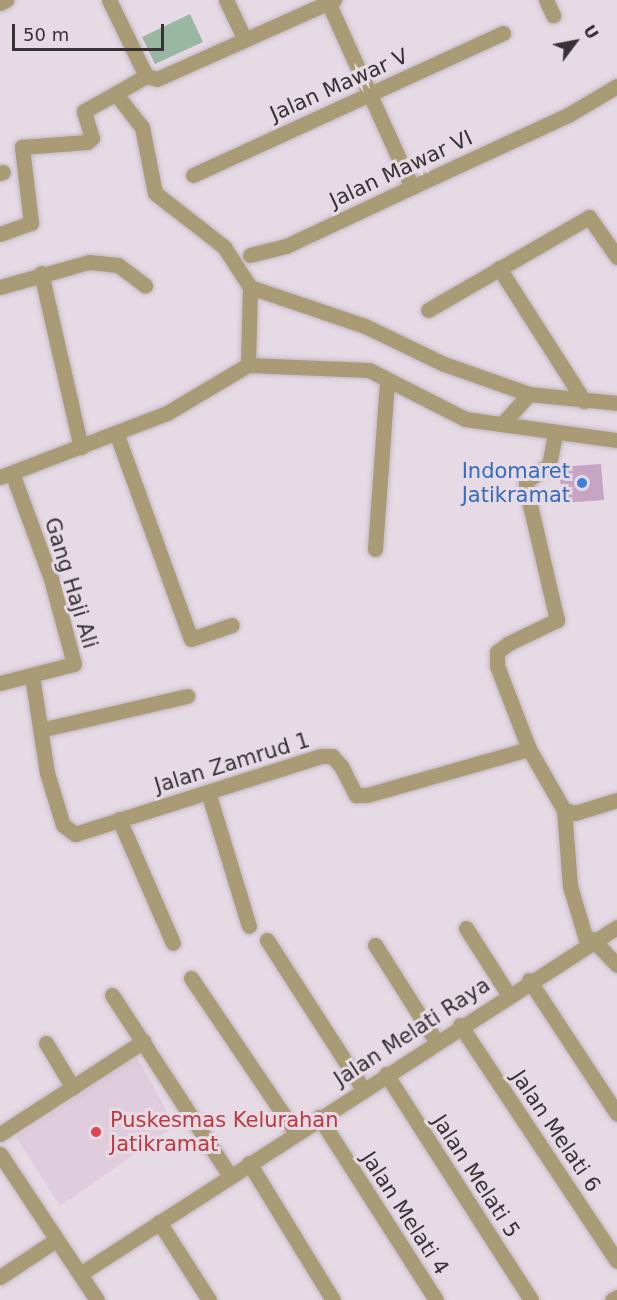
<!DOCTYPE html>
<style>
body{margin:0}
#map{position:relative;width:617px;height:1300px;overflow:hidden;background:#e6dae5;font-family:"DejaVu Sans",sans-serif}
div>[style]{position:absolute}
.built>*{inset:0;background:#dfccdc}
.green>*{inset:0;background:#9ab7a3}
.building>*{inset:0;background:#c7a4c3}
.roads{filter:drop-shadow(0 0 2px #c3b8c2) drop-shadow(0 0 2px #c3b8c2)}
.minor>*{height:15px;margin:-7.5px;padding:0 7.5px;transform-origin:7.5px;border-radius:7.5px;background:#aa9b77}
.dots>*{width:16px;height:16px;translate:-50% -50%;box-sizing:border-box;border:3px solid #e6dae5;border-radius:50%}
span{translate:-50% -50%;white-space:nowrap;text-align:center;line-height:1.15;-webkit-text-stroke:6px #e6dae5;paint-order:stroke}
.street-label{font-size:21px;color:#373236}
.shop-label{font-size:21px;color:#366cbe}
.right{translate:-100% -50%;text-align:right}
.health-label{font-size:21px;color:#be3a42}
.left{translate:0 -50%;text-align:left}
.north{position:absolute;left:545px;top:12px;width:60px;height:60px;-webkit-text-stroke:4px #e6dae5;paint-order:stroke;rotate:58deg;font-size:16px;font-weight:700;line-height:24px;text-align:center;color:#373236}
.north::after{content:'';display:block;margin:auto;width:21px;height:27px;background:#373236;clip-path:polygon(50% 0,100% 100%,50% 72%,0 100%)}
.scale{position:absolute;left:12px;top:24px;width:152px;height:27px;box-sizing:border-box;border:3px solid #373236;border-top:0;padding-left:8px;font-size:18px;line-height:21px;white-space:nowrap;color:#373236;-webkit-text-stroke:4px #e6dae5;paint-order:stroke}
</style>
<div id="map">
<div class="built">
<div style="clip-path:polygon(137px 1057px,175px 1126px,60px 1206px,16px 1137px)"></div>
</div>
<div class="green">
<div style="clip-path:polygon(190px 14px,203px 42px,155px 64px,142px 37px)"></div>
</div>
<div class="building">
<div style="clip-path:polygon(601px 464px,604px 500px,562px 503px,559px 467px)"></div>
</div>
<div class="roads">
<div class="minor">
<div style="left:109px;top:0;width:85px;rotate:64deg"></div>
<div style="left:226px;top:0;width:44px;rotate:64.6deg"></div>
<div style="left:327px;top:0;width:205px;rotate:65.6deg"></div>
<div style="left:546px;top:0;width:17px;rotate:65deg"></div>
<div style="left:0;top:3px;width:7px;rotate:-27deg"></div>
<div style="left:146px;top:76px;width:32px;rotate:150deg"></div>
<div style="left:118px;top:92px;width:6px;rotate:81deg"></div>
<div style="left:119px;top:98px;width:37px;rotate:52deg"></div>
<div style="left:142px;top:127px;width:67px;rotate:78.9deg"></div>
<div style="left:155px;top:193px;width:88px;rotate:38deg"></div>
<div style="left:224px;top:247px;width:48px;rotate:57deg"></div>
<div style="left:250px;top:287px;width:78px;rotate:91.5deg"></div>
<div style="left:146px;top:76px;width:11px;rotate:15deg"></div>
<div style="left:157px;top:79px;width:194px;rotate:-24.1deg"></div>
<div style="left:0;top:173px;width:3px;rotate:-18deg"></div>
<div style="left:193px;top:175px;width:341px;rotate:-24.6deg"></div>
<div style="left:0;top:234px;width:33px;rotate:-20deg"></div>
<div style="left:31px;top:223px;width:77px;rotate:-96.8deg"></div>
<div style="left:22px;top:147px;width:65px;rotate:-4.4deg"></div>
<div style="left:87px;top:142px;width:6px;rotate:-39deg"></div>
<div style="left:92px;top:138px;width:28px;rotate:-107deg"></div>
<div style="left:84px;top:111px;width:39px;rotate:-29deg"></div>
<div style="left:250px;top:255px;width:37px;rotate:-14deg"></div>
<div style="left:286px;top:246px;width:139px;rotate:-25.1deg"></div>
<div style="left:412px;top:187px;width:172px;rotate:-24.8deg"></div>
<div style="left:568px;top:115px;width:57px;rotate:-30.6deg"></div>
<div style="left:499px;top:268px;width:158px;rotate:57.4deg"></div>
<div style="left:41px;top:273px;width:179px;rotate:77.1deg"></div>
<div style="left:0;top:287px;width:92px;rotate:-15.7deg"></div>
<div style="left:89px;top:262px;width:29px;rotate:6deg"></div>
<div style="left:118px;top:265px;width:34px;rotate:37deg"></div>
<div style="left:250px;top:287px;width:121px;rotate:18.7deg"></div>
<div style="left:365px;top:326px;width:88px;rotate:25.7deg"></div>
<div style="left:444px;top:364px;width:90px;rotate:19.4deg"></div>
<div style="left:529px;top:394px;width:88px;rotate:5.8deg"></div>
<div style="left:428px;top:310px;width:186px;rotate:-30deg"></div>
<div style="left:589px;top:217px;width:49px;rotate:55deg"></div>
<div style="left:503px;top:423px;width:39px;rotate:-48deg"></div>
<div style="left:555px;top:434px;width:32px;rotate:101deg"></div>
<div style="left:549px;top:465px;width:28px;rotate:145deg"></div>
<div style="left:526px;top:481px;width:7px;rotate:90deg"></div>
<div style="left:526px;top:488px;width:136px;rotate:76.8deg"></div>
<div style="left:557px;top:620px;width:53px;rotate:154.4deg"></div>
<div style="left:509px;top:643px;width:15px;rotate:143deg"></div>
<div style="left:497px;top:652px;width:14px;rotate:90deg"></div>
<div style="left:497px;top:666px;width:89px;rotate:68.9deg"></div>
<div style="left:529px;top:749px;width:70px;rotate:60.2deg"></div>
<div style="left:564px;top:810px;width:11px;rotate:15deg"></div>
<div style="left:575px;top:813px;width:44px;rotate:-17.2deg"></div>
<div style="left:117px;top:435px;width:217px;rotate:70.1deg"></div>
<div style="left:191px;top:639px;width:43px;rotate:-18.9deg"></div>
<div style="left:0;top:477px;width:179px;rotate:-21deg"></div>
<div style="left:167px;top:413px;width:94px;rotate:-30.7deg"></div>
<div style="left:248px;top:365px;width:121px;rotate:2.4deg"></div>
<div style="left:369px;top:370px;width:108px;rotate:27deg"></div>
<div style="left:465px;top:419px;width:153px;rotate:7.9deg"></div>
<div style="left:375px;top:549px;width:168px;rotate:-85.9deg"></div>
<div style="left:32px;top:676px;width:98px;rotate:81.2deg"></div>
<div style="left:47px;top:773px;width:54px;rotate:72.9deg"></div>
<div style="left:63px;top:825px;width:15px;rotate:37deg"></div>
<div style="left:75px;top:834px;width:258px;rotate:-17.6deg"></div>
<div style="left:321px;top:756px;width:11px"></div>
<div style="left:332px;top:756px;width:13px;rotate:48deg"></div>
<div style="left:341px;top:766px;width:33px;rotate:63deg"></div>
<div style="left:356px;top:795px;width:11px"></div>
<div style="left:367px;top:795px;width:168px;rotate:-15.9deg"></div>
<div style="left:0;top:683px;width:76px;rotate:-14.4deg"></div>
<div style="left:74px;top:664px;width:88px;rotate:-105.1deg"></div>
<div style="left:51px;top:579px;width:113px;rotate:-110.2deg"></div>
<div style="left:44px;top:729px;width:147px;rotate:-13deg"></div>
<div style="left:208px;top:792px;width:140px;rotate:73deg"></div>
<div style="left:564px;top:810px;width:76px;rotate:85.5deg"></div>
<div style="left:570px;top:886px;width:59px;rotate:73.4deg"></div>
<div style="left:119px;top:819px;width:135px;rotate:66.5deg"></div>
<div style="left:466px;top:928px;width:78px;rotate:57.5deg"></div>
<div style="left:592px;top:939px;width:36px;rotate:46deg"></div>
<div style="left:267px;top:940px;width:177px;rotate:57.2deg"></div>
<div style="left:375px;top:945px;width:114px;rotate:57.6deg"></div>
<div style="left:191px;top:978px;width:187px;rotate:55.9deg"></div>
<div style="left:529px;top:980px;width:160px;rotate:56.7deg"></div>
<div style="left:112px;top:995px;width:216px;rotate:56.9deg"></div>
<div style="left:460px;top:1025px;width:283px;rotate:56.4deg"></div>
<div style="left:46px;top:1043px;width:52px;rotate:59deg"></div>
<div style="left:386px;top:1074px;width:269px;rotate:57.3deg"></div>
<div style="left:319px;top:1117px;width:217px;rotate:57.4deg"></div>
<div style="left:0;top:1134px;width:171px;rotate:-32.9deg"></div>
<div style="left:0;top:1154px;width:175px;rotate:56.4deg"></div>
<div style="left:249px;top:1163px;width:161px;rotate:58.5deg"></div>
<div style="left:159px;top:1222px;width:93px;rotate:57.3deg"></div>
<div style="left:80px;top:1274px;width:639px;rotate:-32.87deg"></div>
<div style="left:0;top:1277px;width:67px;rotate:-33.5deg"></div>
<div style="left:612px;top:1300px;width:6px;rotate:-31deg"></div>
</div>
</div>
<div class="dots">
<div style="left:582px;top:483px;background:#3f7fe0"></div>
<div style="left:96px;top:1132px;background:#e0444e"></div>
</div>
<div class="street-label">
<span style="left:339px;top:85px;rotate:-24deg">Jalan Mawar V</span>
<span style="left:401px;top:169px;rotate:-25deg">Jalan Mawar VI</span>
<span style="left:71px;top:583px;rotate:73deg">Gang Haji Ali</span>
<span style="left:232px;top:763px;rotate:-17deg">Jalan Zamrud 1</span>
<span style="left:412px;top:1032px;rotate:-33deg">Jalan Melati Raya</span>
<span style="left:556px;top:1131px;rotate:56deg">Jalan Melati 6</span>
<span style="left:476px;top:1176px;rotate:57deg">Jalan Melati 5</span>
<span style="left:405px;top:1213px;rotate:57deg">Jalan Melati 4</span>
</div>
<div class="shop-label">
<span class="right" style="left:570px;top:483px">Indomaret<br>Jatikramat</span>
</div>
<div class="health-label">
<span class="left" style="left:110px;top:1132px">Puskesmas Kelurahan<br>Jatikramat</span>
</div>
<div class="north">U</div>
<div class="scale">50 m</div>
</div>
